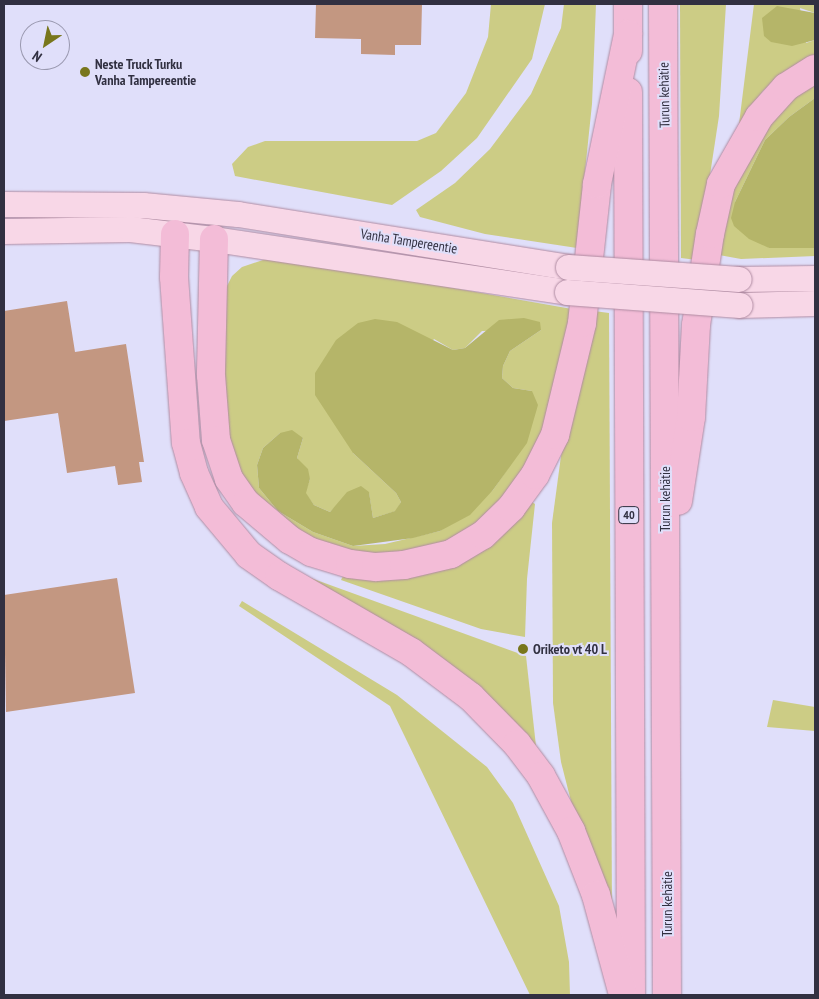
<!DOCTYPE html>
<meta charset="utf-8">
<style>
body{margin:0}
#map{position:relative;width:819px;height:999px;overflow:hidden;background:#e0dffa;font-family:"PT Sans Narrow",sans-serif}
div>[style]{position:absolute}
.green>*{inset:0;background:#cccc85}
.forest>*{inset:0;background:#b5b569}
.building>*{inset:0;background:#c39781}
.roads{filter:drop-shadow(0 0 1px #af8ba2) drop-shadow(0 0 1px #af8ba2)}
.major>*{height:25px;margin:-12.5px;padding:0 12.5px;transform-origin:12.5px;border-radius:12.5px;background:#f8d7e7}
.highway>*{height:28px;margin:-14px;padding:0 14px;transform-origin:14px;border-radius:14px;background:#f3bcd7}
.bridges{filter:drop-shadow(0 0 1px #af8ba2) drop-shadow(0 0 1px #af8ba2)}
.major-bridge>*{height:25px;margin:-12.5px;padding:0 12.5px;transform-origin:12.5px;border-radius:12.5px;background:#f8d7e7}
.dots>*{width:14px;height:14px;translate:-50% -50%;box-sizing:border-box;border:2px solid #e0dffa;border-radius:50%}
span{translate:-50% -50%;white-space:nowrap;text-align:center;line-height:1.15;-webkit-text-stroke:4px #e0dffa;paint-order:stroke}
.shield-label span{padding:1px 4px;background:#e0dffa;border:1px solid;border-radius:4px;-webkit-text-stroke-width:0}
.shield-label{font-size:12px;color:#313041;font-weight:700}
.poi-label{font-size:14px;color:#313041;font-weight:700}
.left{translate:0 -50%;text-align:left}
.street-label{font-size:14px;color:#313041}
.frame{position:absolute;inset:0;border:5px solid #313041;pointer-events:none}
.north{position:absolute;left:20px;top:20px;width:50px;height:50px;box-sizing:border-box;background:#e0dffa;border:1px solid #9a99b0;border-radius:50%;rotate:214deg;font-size:14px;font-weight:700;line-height:20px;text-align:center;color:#313041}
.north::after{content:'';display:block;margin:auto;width:18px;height:22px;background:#78761c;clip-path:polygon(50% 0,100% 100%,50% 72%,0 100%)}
</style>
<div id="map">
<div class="green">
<div style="clip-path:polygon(491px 4px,545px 4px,532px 59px,477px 138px,441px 171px,392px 205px,235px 176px,232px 164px,248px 147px,265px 141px,417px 141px,436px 133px,466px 93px,488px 37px)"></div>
<div style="clip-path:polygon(564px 4px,596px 4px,592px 104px,577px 248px,485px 234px,420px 217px,416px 210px,455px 183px,490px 149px,531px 94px,561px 28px)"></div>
<div style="clip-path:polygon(680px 4px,726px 4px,719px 116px,697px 260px,681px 258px)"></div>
<div style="clip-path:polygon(754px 4px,815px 4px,815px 13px,800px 8px,806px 43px,815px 40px,815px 54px,785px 72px,763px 91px,739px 124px)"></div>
<div style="clip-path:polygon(815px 79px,815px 98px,789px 117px,765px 140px,735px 202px,769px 248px,815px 248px,815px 256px,741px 259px,719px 255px,734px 182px,764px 123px)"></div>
<div style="clip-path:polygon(evenodd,269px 258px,285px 258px,572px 309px,550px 426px,504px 508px,420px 556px,323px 550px,259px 503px,232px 457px,222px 408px,226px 288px,232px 276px,242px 267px,269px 258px,541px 330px,510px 351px,503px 366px,502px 378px,513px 388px,532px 391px,509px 467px,493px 490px,440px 531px,385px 544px,353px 546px,313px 532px,278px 511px,259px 488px,257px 465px,263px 448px,280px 433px,303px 438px,297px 458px,310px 479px,305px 493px,314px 505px,330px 512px,337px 505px,369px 493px,373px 518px,396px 511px,401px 502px,396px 493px,353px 453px,434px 339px,453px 350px,465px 348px,482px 331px,541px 330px)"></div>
<div style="clip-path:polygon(594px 311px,609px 313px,612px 916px,573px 809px,561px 762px,553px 703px,552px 523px,561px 456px)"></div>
<div style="clip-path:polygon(532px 502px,535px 504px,527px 579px,525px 637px,481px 629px,341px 580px,343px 576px,382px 580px)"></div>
<div style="clip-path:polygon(308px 577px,526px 656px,537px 755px)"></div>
<div style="clip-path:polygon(242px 601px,397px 695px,487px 767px,513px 803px,559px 906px,569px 962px,570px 995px,530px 995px,390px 706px,239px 606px)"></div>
<div style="clip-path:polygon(773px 700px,815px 707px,815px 731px,767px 727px)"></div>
</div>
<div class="forest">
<div style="clip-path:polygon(777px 6px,815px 13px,815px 40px,792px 46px,771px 42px,764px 36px,762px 18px)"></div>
<div style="clip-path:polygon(815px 98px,815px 248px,769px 248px,749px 239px,734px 226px,731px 218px,735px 202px,765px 140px,789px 117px)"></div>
<div style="clip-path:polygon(524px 318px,540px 322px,541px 330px,510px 351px,503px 366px,502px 378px,513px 388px,532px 391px,538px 405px,527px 443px,493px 490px,470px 515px,440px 531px,413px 538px,353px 546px,313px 532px,278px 511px,259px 488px,257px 465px,263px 448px,280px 433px,292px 430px,303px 438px,297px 458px,308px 469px,310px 479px,306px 493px,314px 505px,330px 512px,347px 492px,361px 486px,369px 492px,373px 518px,395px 511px,401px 502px,396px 493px,353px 453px,315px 395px,315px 373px,336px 340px,358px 323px,375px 319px,397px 322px,453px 350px,465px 348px,499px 320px)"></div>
</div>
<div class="building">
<div style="clip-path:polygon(316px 4px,422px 4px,421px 45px,395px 45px,395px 55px,361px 54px,361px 39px,315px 38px)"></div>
<div style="clip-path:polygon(67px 301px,75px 352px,126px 344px,144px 462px,139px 462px,142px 482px,118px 485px,115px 466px,67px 473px,58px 413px,4px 421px,4px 311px)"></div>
<div style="clip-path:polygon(117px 578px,135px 693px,6px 712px,4px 595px)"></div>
</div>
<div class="roads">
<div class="major">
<div style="left:4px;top:204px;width:139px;rotate:0.4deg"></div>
<div style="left:143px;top:205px;width:95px;rotate:5.4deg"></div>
<div style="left:238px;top:214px;width:334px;rotate:9.1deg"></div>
<div style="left:4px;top:231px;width:126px;rotate:-0.9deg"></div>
<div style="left:130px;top:229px;width:85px;rotate:6.8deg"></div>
<div style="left:214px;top:239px;width:357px;rotate:8.5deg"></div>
<div style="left:739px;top:279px;width:76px;rotate:-0.8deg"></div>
<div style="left:740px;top:305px;width:75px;rotate:-1.5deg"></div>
</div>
<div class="highway">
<div style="left:628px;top:4px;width:47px;rotate:90deg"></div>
<div style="left:663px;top:4px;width:991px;rotate:89.77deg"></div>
<div style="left:628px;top:92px;width:903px;rotate:89.81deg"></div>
<div style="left:175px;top:234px;width:43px;rotate:91.3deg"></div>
<div style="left:174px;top:277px;width:166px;rotate:85.9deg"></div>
<div style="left:186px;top:443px;width:31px;rotate:75deg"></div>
<div style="left:194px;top:473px;width:37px;rotate:66deg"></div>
<div style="left:209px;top:507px;width:62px;rotate:50.2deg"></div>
<div style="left:249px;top:555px;width:37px;rotate:35deg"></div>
<div style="left:279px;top:576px;width:152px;rotate:29.9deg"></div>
<div style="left:411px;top:652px;width:75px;rotate:36.9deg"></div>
<div style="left:471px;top:697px;width:66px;rotate:45.6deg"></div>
<div style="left:517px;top:744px;width:40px;rotate:53deg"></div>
<div style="left:541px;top:776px;width:63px;rotate:61.4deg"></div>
<div style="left:571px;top:831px;width:69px;rotate:68.7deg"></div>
<div style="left:596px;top:895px;width:99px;rotate:74.8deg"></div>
<div style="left:214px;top:239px;width:136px;rotate:91.3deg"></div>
<div style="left:211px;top:375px;width:65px;rotate:85.6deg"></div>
<div style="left:216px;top:440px;width:41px;rotate:71.6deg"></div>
<div style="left:229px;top:479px;width:29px;rotate:55deg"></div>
<div style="left:246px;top:503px;width:57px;rotate:40.1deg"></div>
<div style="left:290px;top:540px;width:24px;rotate:30deg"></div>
<div style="left:311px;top:552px;width:41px;rotate:17.1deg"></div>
<div style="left:350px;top:564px;width:26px;rotate:7deg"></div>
<div style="left:376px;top:567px;width:28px;rotate:-4deg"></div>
<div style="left:404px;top:565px;width:48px;rotate:-13.2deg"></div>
<div style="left:451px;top:554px;width:37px;rotate:-31deg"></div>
<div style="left:483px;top:535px;width:39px;rotate:-44deg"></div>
<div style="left:511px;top:508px;width:41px;rotate:-54deg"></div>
<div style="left:535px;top:475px;width:45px;rotate:-63.4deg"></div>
<div style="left:555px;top:435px;width:115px;rotate:-76.4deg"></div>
<div style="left:582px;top:323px;width:140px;rotate:-83.8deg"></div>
<div style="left:597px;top:184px;width:153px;rotate:-78.3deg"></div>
<div style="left:678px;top:501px;width:85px;rotate:-81.2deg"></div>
<div style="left:691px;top:417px;width:92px;rotate:-86.9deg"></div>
<div style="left:696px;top:325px;width:92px;rotate:-81.3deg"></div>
<div style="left:710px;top:234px;width:51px;rotate:-77.6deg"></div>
<div style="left:721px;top:184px;width:77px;rotate:-60.4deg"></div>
<div style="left:759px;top:117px;width:40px;rotate:-48deg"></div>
<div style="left:786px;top:87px;width:34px;rotate:-32deg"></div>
</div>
</div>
<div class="bridges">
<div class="major-bridge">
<div style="left:568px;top:267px;width:171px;rotate:4deg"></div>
<div style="left:567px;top:292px;width:173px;rotate:4.3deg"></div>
</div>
</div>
<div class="dots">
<div style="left:85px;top:72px;background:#78761c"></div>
<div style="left:523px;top:649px;background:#78761c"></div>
</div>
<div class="shield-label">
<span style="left:629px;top:515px">40</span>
</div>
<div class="poi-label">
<span class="left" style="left:95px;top:72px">Neste Truck Turku<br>Vanha Tampereentie</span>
<span class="left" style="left:533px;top:649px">Oriketo vt 40 L</span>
</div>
<div class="street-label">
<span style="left:664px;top:95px;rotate:-91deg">Turun kehätie</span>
<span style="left:409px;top:241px;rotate:9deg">Vanha Tampereentie</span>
<span style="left:665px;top:499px;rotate:-90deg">Turun kehätie</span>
<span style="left:667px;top:904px;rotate:-90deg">Turun kehätie</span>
</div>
<div class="frame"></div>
<div class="north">N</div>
</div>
